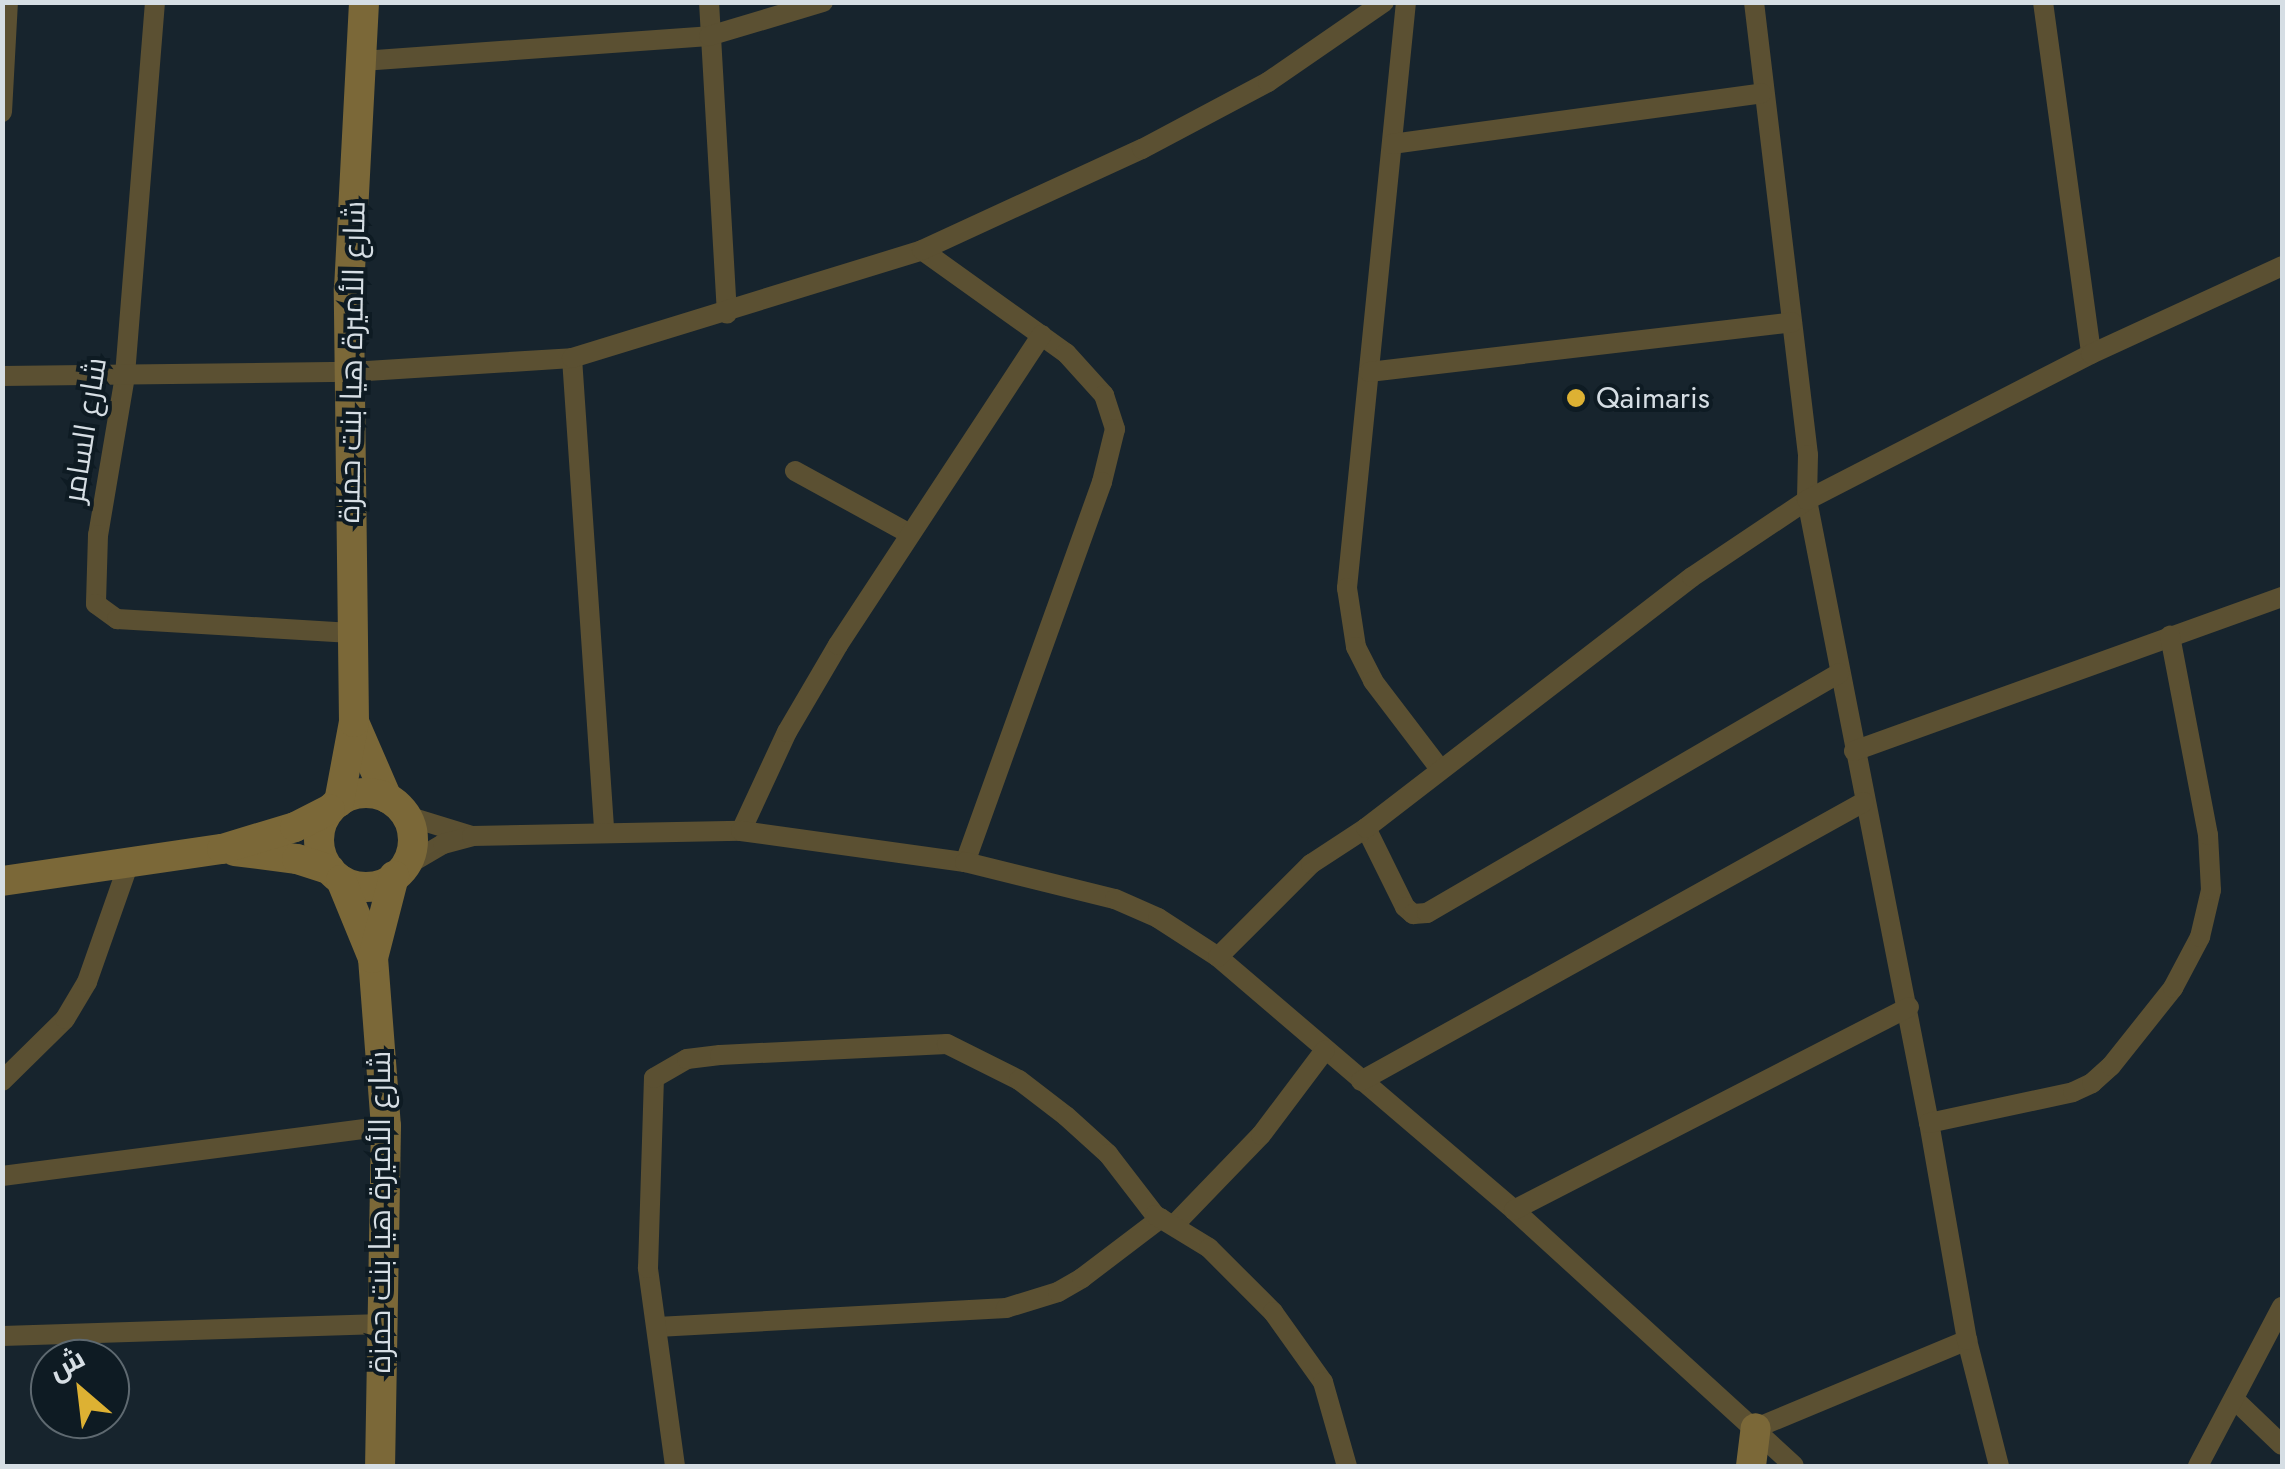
<!DOCTYPE html>
<meta charset="utf-8">
<style>
body{margin:0}
#map{position:relative;width:2285px;height:1469px;overflow:hidden;background:#17242d;font-family:Jost,Cairo,sans-serif}
div>[style]{position:absolute}
.street>*{height:20px;margin:-10px;padding:0 10px;transform-origin:10px;border-radius:10px;background:#5b5032}
.secondary>*{height:30px;margin:-15px;padding:0 15px;transform-origin:15px;border-radius:15px;background:#7b6838}
.secondary>.ring{margin:-15px;padding:0;box-sizing:content-box;background:none;border:30px solid #7b6838;border-radius:50%}
.dots>*{width:28px;height:28px;translate:-50% -50%;box-sizing:border-box;border:5px solid #0e1b23;border-radius:50%}
span{translate:-50% -50%;white-space:nowrap;text-align:center;line-height:1.15;-webkit-text-stroke:8px #0e1b23;paint-order:stroke}
.street-label{font-size:30px;color:#d6dee4}
.poi-label{font-size:30px;color:#d6dee4}
.left{translate:0 -50%;text-align:left}
.frame{position:absolute;inset:0;border:5px solid #d6dee4;pointer-events:none}
.north{position:absolute;left:30px;top:1339px;width:100px;height:100px;box-sizing:border-box;background:#0e1b23;border:2px solid #5e6970;border-radius:50%;rotate:332deg;font-size:28px;font-weight:700;line-height:40px;text-align:center;color:#d6dee4}
.north::after{content:'';display:block;margin:auto;width:35px;height:45px;background:#ddb133;clip-path:polygon(50% 0,100% 100%,50% 72%,0 100%)}
</style>
<div id="map">
<div class="street">
<div style="left:155px;top:2px;width:375px;rotate:94.6deg"></div>
<div style="left:125px;top:376px;width:161px;rotate:99.6deg"></div>
<div style="left:98px;top:535px;width:69px;rotate:91.7deg"></div>
<div style="left:96px;top:604px;width:26px;rotate:36deg"></div>
<div style="left:117px;top:619px;width:235px;rotate:3.4deg"></div>
<div style="left:709px;top:2px;width:312px;rotate:86.7deg"></div>
<div style="left:1406px;top:2px;width:589px;rotate:95.75deg"></div>
<div style="left:1347px;top:588px;width:60px;rotate:81.3deg"></div>
<div style="left:1356px;top:647px;width:38px;rotate:63deg"></div>
<div style="left:1373px;top:681px;width:111px;rotate:52.7deg"></div>
<div style="left:1754px;top:2px;width:456px;rotate:83.2deg"></div>
<div style="left:1808px;top:455px;width:45px;rotate:91.3deg"></div>
<div style="left:1807px;top:500px;width:635px;rotate:78.92deg"></div>
<div style="left:2043px;top:2px;width:355px;rotate:82.2deg"></div>
<div style="left:362px;top:61px;width:348px;rotate:-4.1deg"></div>
<div style="left:709px;top:36px;width:119px;rotate:-16.6deg"></div>
<div style="left:2px;top:112px;width:110px;rotate:-86.9deg"></div>
<div style="left:1392px;top:144px;width:373px;rotate:-7.8deg"></div>
<div style="left:922px;top:250px;width:177px;rotate:35.6deg"></div>
<div style="left:1066px;top:353px;width:57px;rotate:47.9deg"></div>
<div style="left:1104px;top:395px;width:36px;rotate:72deg"></div>
<div style="left:1115px;top:429px;width:55px;rotate:103.8deg"></div>
<div style="left:1102px;top:482px;width:404px;rotate:109.8deg"></div>
<div style="left:572px;top:358px;width:476px;rotate:86.1deg"></div>
<div style="left:1369px;top:372px;width:426px;rotate:-6.7deg"></div>
<div style="left:2px;top:376px;width:349px;rotate:-0.7deg"></div>
<div style="left:351px;top:372px;width:221px;rotate:-3.6deg"></div>
<div style="left:572px;top:358px;width:366px;rotate:-17.1deg"></div>
<div style="left:922px;top:250px;width:242px;rotate:-24.7deg"></div>
<div style="left:1142px;top:149px;width:143px;rotate:-28deg"></div>
<div style="left:1268px;top:82px;width:141px;rotate:-34.6deg"></div>
<div style="left:795px;top:471px;width:131px;rotate:28.7deg"></div>
<div style="left:1854px;top:751px;width:455px;rotate:-19.8deg"></div>
<div style="left:407px;top:816px;width:68px;rotate:17.1deg"></div>
<div style="left:1366px;top:828px;width:88px;rotate:63.7deg"></div>
<div style="left:1405px;top:907px;width:11px;rotate:41deg"></div>
<div style="left:1413px;top:914px;width:14px;rotate:-4deg"></div>
<div style="left:1427px;top:913px;width:477px;rotate:-30.2deg"></div>
<div style="left:741px;top:831px;width:109px;rotate:-65.1deg"></div>
<div style="left:787px;top:732px;width:101px;rotate:-59.6deg"></div>
<div style="left:838px;top:645px;width:371px;rotate:-56.7deg"></div>
<div style="left:404px;top:867px;width:45px;rotate:-30.5deg"></div>
<div style="left:443px;top:844px;width:30px;rotate:-15deg"></div>
<div style="left:472px;top:836px;width:269px;rotate:-1.1deg"></div>
<div style="left:741px;top:831px;width:226px;rotate:7.9deg"></div>
<div style="left:965px;top:862px;width:154px;rotate:13.9deg"></div>
<div style="left:1115px;top:899px;width:47px;rotate:23.8deg"></div>
<div style="left:1158px;top:918px;width:72px;rotate:33deg"></div>
<div style="left:1218px;top:957px;width:389px;rotate:40.5deg"></div>
<div style="left:1514px;top:1210px;width:379px;rotate:42.4deg"></div>
<div style="left:1218px;top:957px;width:132px;rotate:-45deg"></div>
<div style="left:1311px;top:864px;width:66px;rotate:-33.2deg"></div>
<div style="left:1366px;top:828px;width:411px;rotate:-37.6deg"></div>
<div style="left:1692px;top:577px;width:138px;rotate:-33.8deg"></div>
<div style="left:1807px;top:500px;width:319px;rotate:-27.2deg"></div>
<div style="left:2091px;top:354px;width:210px;rotate:-24.7deg"></div>
<div style="left:2px;top:1081px;width:88px;rotate:-44.5deg"></div>
<div style="left:65px;top:1019px;width:43px;rotate:-59.3deg"></div>
<div style="left:87px;top:982px;width:126px;rotate:-70.6deg"></div>
<div style="left:1361px;top:1081px;width:575px;rotate:-29.02deg"></div>
<div style="left:2px;top:1176px;width:387px;rotate:-7.4deg"></div>
<div style="left:1514px;top:1210px;width:444px;rotate:-27.2deg"></div>
<div style="left:1175px;top:1224px;width:124px;rotate:-46deg"></div>
<div style="left:1261px;top:1135px;width:106px;rotate:-53deg"></div>
<div style="left:657px;top:1327px;width:350px;rotate:-3.1deg"></div>
<div style="left:1006px;top:1308px;width:54px;rotate:-17.1deg"></div>
<div style="left:1058px;top:1292px;width:28px;rotate:-30deg"></div>
<div style="left:1082px;top:1278px;width:99px;rotate:-37.2deg"></div>
<div style="left:2px;top:1336px;width:380px;rotate:-1.8deg"></div>
<div style="left:2235px;top:1400px;width:65px;rotate:43.8deg"></div>
<div style="left:1756px;top:1428px;width:229px;rotate:-22.6deg"></div>
<div style="left:675px;top:1466px;width:200px;rotate:-97.8deg"></div>
<div style="left:648px;top:1268px;width:190px;rotate:-88.2deg"></div>
<div style="left:654px;top:1078px;width:38px;rotate:-30deg"></div>
<div style="left:687px;top:1059px;width:33px;rotate:-7deg"></div>
<div style="left:720px;top:1055px;width:227px;rotate:-2.8deg"></div>
<div style="left:947px;top:1044px;width:80px;rotate:26.6deg"></div>
<div style="left:1019px;top:1080px;width:59px;rotate:37.5deg"></div>
<div style="left:1066px;top:1116px;width:57px;rotate:42.1deg"></div>
<div style="left:1108px;top:1154px;width:77px;rotate:52.4deg"></div>
<div style="left:1155px;top:1215px;width:63px;rotate:31.4deg"></div>
<div style="left:1209px;top:1248px;width:91px;rotate:45deg"></div>
<div style="left:1273px;top:1312px;width:86px;rotate:54.5deg"></div>
<div style="left:1323px;top:1382px;width:87px;rotate:74.1deg"></div>
<div style="left:1999px;top:1466px;width:130px;rotate:-104.3deg"></div>
<div style="left:1967px;top:1340px;width:220px;rotate:-99.9deg"></div>
<div style="left:1929px;top:1123px;width:147px;rotate:-12.1deg"></div>
<div style="left:2073px;top:1092px;width:21px;rotate:-25deg"></div>
<div style="left:2092px;top:1083px;width:25px;rotate:-42deg"></div>
<div style="left:2111px;top:1066px;width:100px;rotate:-51.5deg"></div>
<div style="left:2173px;top:988px;width:58px;rotate:-62.1deg"></div>
<div style="left:2200px;top:937px;width:48px;rotate:-76.8deg"></div>
<div style="left:2211px;top:890px;width:55px;rotate:-93.1deg"></div>
<div style="left:2208px;top:835px;width:203px;rotate:-100.8deg"></div>
<div style="left:2198px;top:1466px;width:180px;rotate:-62.2deg"></div>
</div>
<div class="secondary">
<div style="left:354px;top:722px;width:83px;rotate:66.5deg"></div>
<div class="ring" style="left:319px;top:793px;width:64px;height:64px"></div>
<div style="left:339px;top:802px;width:81px;rotate:-79.4deg"></div>
<div style="left:354px;top:722px;width:433px;rotate:-90.7deg"></div>
<div style="left:349px;top:289px;width:287px;rotate:-87deg"></div>
<div style="left:235px;top:851px;width:63px;rotate:7.4deg"></div>
<div style="left:297px;top:859px;width:35px;rotate:18deg"></div>
<div style="left:341px;top:880px;width:84px;rotate:67.7deg"></div>
<div style="left:373px;top:958px;width:169px;rotate:85.6deg"></div>
<div style="left:386px;top:1126px;width:340px;rotate:91deg"></div>
<div style="left:2px;top:881px;width:222px;rotate:-8.3deg"></div>
<div style="left:222px;top:849px;width:76px;rotate:-16.8deg"></div>
<div style="left:295px;top:827px;width:39px;rotate:-27deg"></div>
<div style="left:373px;top:958px;width:85px;rotate:-75.6deg"></div>
<div style="left:1751px;top:1466px;width:38px;rotate:-83deg"></div>
</div>
<div class="dots">
<div style="left:1576px;top:398px;background:#ddb133"></div>
</div>
<div class="street-label">
<span style="left:352px;top:362px;rotate:-89deg">شارع الأميرة هيا بنت حمزة</span>
<span style="left:85px;top:430px;rotate:-81deg">شارع السامر</span>
<span style="left:380px;top:1212px;rotate:-90deg">شارع الأميرة هيا بنت حمزة</span>
</div>
<div class="poi-label">
<span class="left" style="left:1596px;top:398px">Qaimaris</span>
</div>
<div class="frame"></div>
<div class="north">ش</div>
</div>
